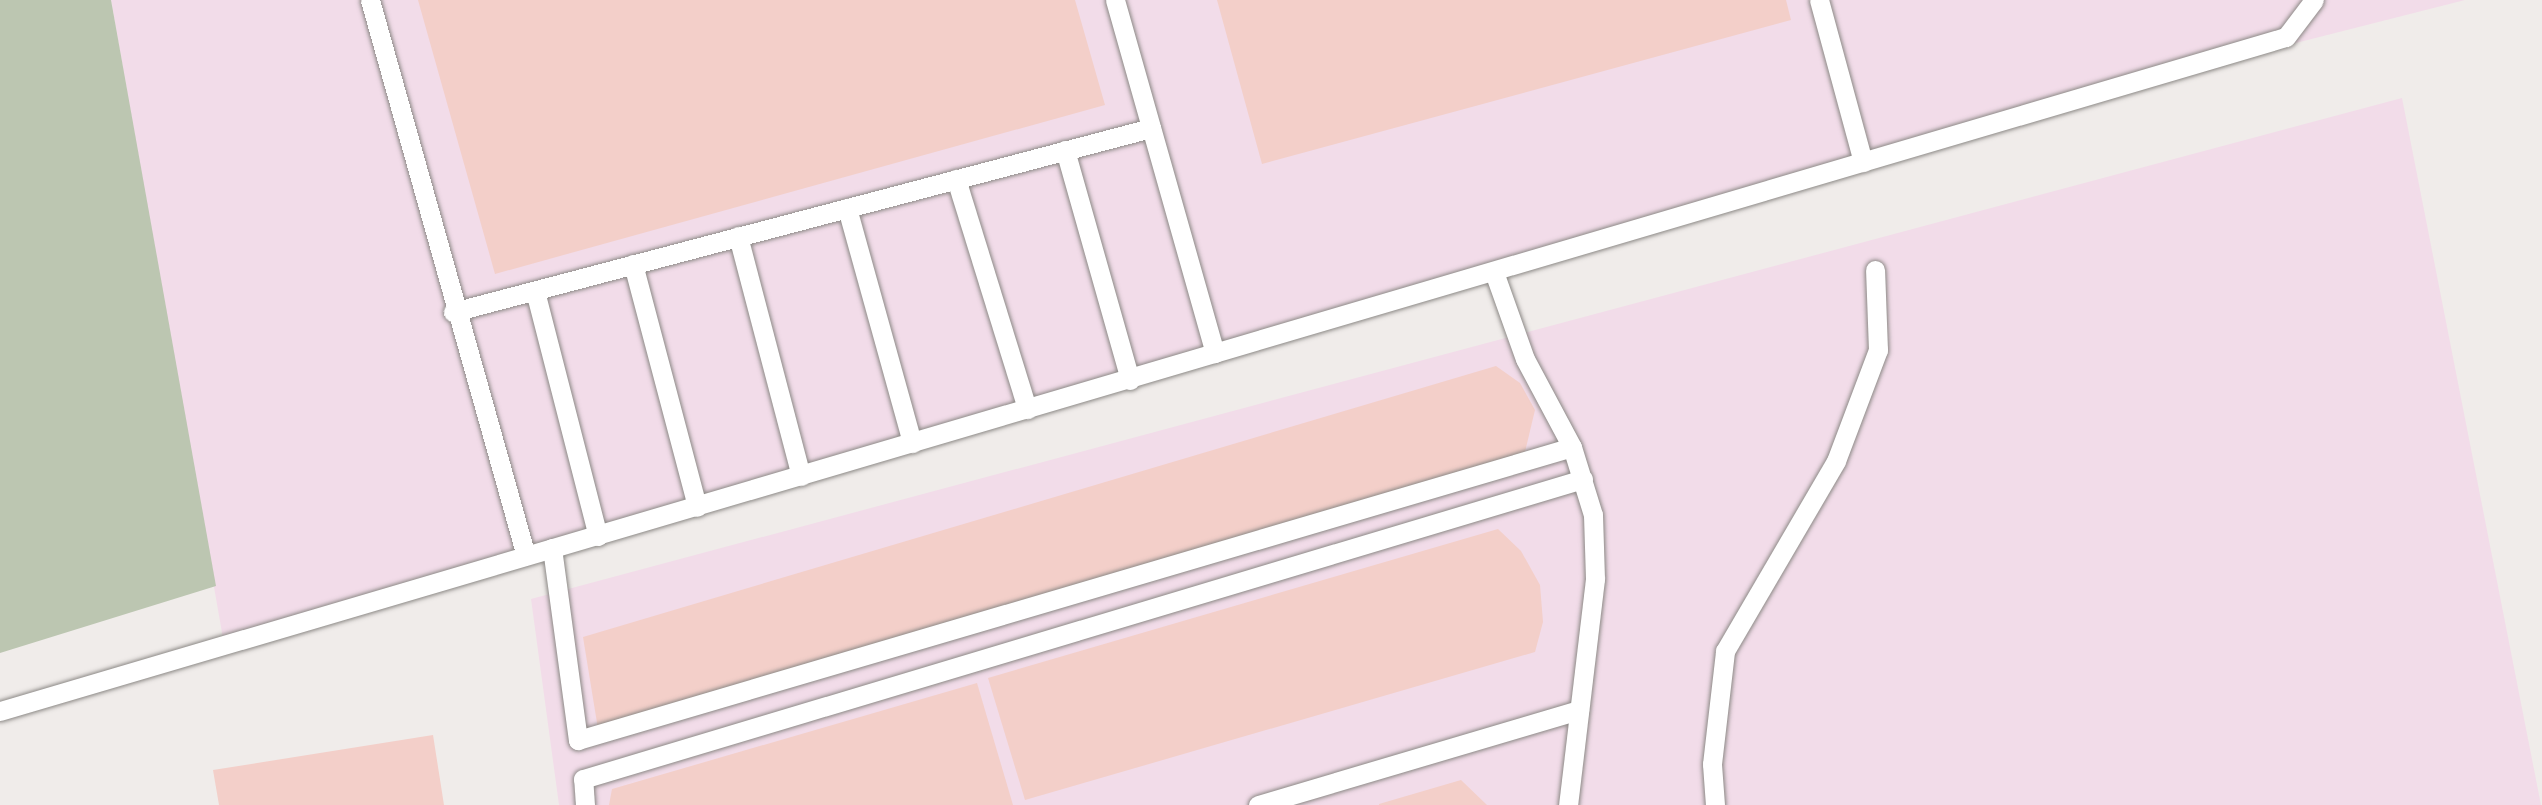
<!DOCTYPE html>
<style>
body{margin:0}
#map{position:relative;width:2542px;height:805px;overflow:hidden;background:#f0ecea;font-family:Poppins,sans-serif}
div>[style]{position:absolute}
.commercial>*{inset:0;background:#f2dce9}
.green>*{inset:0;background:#bcc6b1}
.building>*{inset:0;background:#f3cfc9}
.roads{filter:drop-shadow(0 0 2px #8c8986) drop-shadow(0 0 2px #8c8986)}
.lane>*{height:19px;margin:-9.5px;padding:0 9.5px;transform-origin:9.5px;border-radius:9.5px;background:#fff}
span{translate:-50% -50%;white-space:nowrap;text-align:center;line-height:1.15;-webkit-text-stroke:7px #fff;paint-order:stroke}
</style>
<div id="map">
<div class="commercial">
<div style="clip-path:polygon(111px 0,2465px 0,2284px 46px,224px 644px)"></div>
<div style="clip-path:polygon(2402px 98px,2541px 805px,559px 805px,531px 599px)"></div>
</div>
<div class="green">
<div style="clip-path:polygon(0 0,111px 0,216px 586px,0 653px)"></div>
</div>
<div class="building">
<div style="clip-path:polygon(418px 0,1075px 0,1105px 105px,495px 274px)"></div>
<div style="clip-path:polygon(1217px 0,1786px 0,1791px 20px,1262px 164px)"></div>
<div style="clip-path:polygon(1496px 366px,1520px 383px,1535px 410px,1524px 456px,598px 729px,583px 637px)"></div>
<div style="clip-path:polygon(1498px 529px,1521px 551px,1540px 585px,1543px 622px,1535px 652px,1025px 800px,988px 678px)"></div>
<div style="clip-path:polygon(977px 683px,1013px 805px,609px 805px,612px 789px)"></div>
<div style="clip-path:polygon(433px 735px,444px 805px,219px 805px,213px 770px)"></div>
<div style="clip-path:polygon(1461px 780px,1487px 805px,1379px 805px,1379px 804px)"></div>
</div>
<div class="roads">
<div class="lane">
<div style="left:370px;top:0;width:577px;rotate:74.33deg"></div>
<div style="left:1115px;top:0;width:367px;rotate:74.2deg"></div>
<div style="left:1819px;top:0;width:168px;rotate:74.8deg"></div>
<div style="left:1065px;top:150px;width:239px;rotate:74.2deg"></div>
<div style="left:956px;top:179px;width:241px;rotate:72.8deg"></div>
<div style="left:847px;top:208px;width:244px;rotate:74.5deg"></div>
<div style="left:738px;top:236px;width:248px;rotate:75.3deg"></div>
<div style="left:633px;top:264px;width:251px;rotate:75.2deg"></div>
<div style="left:1494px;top:272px;width:92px;rotate:70.4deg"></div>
<div style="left:1525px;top:359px;width:100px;rotate:61.9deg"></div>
<div style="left:1572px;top:447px;width:71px;rotate:72.8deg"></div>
<div style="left:1593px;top:515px;width:64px;rotate:88.2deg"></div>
<div style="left:1595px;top:579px;width:228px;rotate:96.8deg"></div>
<div style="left:535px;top:291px;width:253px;rotate:75.6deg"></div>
<div style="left:453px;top:312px;width:722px;rotate:-14.77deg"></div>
<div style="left:552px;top:548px;width:194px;rotate:82.3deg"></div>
<div style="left:578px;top:740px;width:1036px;rotate:-16.42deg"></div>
<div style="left:0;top:711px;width:2383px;rotate:-16.43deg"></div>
<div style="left:2286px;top:37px;width:46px;rotate:-52.9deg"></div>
<div style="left:585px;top:805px;width:26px;rotate:-94deg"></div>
<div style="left:583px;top:779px;width:1044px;rotate:-16.7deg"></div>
<div style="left:1258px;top:805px;width:335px;rotate:-16.5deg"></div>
<div style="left:1715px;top:805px;width:41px;rotate:-94.2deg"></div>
<div style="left:1712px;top:764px;width:114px;rotate:-83.4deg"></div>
<div style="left:1725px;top:651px;width:220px;rotate:-59.7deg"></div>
<div style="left:1836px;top:461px;width:119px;rotate:-69.3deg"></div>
<div style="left:1878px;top:350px;width:80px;rotate:-92.1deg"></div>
</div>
</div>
</div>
